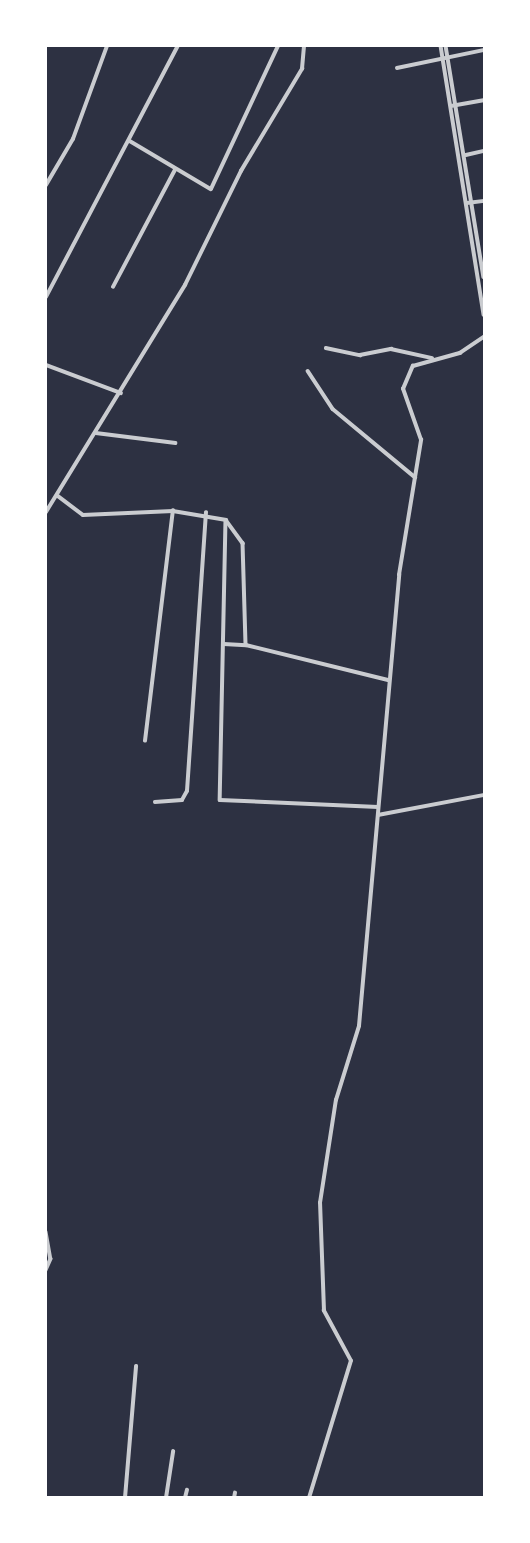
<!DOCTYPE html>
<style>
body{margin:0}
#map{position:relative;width:530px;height:1543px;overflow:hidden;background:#2d3142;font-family:"Archivo Narrow",sans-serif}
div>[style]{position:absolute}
.minor>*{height:3.5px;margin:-1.75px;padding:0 1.75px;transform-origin:1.75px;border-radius:1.75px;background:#caccd0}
span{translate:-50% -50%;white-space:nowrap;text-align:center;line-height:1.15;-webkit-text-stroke:7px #fff;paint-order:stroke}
.frame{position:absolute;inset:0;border:47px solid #fff;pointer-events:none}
</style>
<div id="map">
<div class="minor">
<div style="left:441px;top:46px;width:272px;rotate:80.9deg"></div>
<div style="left:446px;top:46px;width:234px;rotate:80.7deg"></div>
<div style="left:397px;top:68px;width:89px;rotate:-11.7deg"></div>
<div style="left:451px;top:106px;width:34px;rotate:-10deg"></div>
<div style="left:130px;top:141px;width:94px;rotate:30.7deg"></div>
<div style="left:211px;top:189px;width:158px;rotate:-64.9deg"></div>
<div style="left:466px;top:155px;width:18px;rotate:-13deg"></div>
<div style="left:46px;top:185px;width:53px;rotate:-59.6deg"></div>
<div style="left:73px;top:139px;width:99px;rotate:-69.9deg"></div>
<div style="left:467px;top:203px;width:17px;rotate:-7deg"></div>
<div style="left:113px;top:287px;width:132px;rotate:-62.1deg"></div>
<div style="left:46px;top:297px;width:284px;rotate:-62.3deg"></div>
<div style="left:326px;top:348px;width:35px;rotate:12deg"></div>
<div style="left:360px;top:355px;width:32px;rotate:-11deg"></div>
<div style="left:391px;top:349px;width:42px;rotate:12.4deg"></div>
<div style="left:46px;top:365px;width:80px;rotate:20.5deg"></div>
<div style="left:308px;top:371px;width:45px;rotate:56.7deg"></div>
<div style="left:333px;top:409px;width:107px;rotate:39.7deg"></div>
<div style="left:96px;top:433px;width:80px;rotate:7.2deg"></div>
<div style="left:58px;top:496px;width:31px;rotate:37deg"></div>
<div style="left:83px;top:515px;width:90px;rotate:-2.5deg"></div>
<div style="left:173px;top:511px;width:54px;rotate:9.6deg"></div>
<div style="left:226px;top:520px;width:29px;rotate:54deg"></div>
<div style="left:243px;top:543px;width:102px;rotate:88.3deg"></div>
<div style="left:246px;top:645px;width:146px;rotate:13.8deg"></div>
<div style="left:46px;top:512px;width:266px;rotate:-58.5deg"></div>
<div style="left:185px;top:285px;width:127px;rotate:-63.8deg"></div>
<div style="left:241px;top:171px;width:119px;rotate:-59.1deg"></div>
<div style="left:302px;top:69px;width:23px;rotate:-85deg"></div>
<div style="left:226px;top:520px;width:280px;rotate:91.2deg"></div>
<div style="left:220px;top:800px;width:158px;rotate:2.5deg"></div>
<div style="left:224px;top:644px;width:22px;rotate:3deg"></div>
<div style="left:145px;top:741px;width:232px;rotate:-83.1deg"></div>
<div style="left:155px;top:802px;width:27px;rotate:-4deg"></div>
<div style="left:182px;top:800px;width:10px;rotate:-61deg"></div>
<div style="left:187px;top:791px;width:279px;rotate:-86.1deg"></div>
<div style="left:378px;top:815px;width:108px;rotate:-10.7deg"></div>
<div style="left:46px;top:1232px;width:27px;rotate:80deg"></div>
<div style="left:51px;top:1259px;width:12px;rotate:114deg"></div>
<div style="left:125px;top:1498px;width:132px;rotate:-85.2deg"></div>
<div style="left:166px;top:1498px;width:47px;rotate:-81.3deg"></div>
<div style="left:185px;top:1498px;width:8px;rotate:-76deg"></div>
<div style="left:234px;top:1498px;width:5px;rotate:-79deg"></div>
<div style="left:309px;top:1498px;width:143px;rotate:-73deg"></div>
<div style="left:351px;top:1361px;width:57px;rotate:-118.4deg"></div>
<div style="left:324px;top:1311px;width:108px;rotate:-92.1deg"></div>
<div style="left:320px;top:1203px;width:104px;rotate:-81.2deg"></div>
<div style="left:336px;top:1100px;width:77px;rotate:-72.7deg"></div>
<div style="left:359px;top:1026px;width:453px;rotate:-84.9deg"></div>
<div style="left:399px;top:575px;width:137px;rotate:-80.7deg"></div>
<div style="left:421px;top:440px;width:54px;rotate:-109.4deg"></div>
<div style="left:403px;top:389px;width:25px;rotate:-67deg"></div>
<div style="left:413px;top:366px;width:49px;rotate:-15.5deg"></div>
<div style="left:460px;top:353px;width:29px;rotate:-34deg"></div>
</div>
<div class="frame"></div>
</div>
